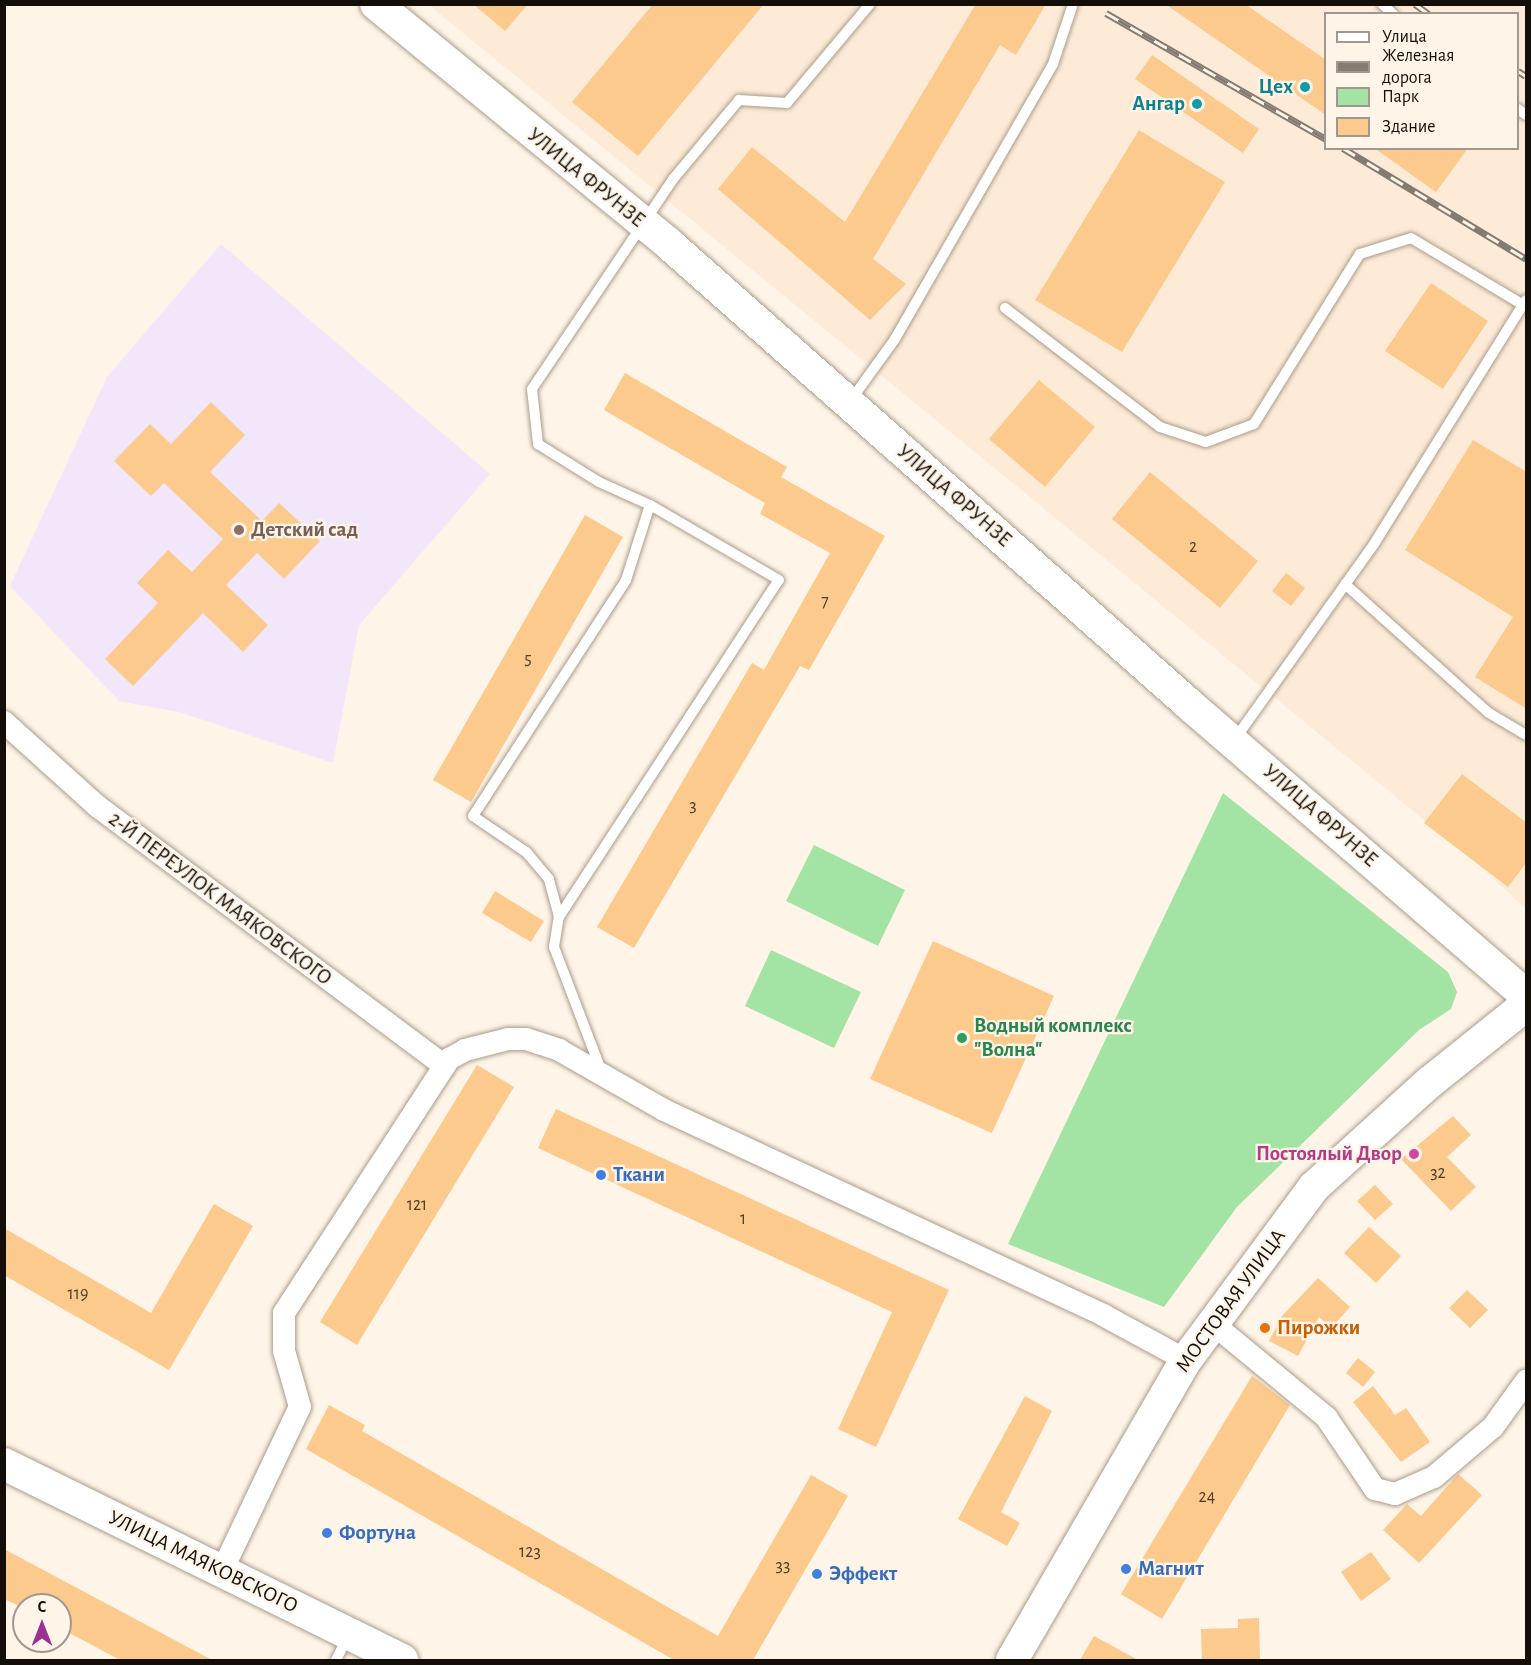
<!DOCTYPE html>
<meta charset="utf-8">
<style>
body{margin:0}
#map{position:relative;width:1531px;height:1665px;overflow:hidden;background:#fef4e8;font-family:"Alegreya Sans",sans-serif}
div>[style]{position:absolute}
.built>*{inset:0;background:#fdebd7}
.education>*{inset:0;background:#f2e6fb}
.green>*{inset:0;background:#a3e4a4}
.building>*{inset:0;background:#fcca8d}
.roads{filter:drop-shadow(0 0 2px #ab9c8a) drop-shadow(0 0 2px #ab9c8a)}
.lane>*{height:10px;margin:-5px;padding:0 5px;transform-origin:5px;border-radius:5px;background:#fff}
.street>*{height:22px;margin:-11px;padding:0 11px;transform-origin:11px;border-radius:11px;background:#fff}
.secondary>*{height:32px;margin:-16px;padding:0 16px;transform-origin:16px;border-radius:16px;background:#fff}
.rail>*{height:7px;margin-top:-3.5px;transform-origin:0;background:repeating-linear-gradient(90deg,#fef4e8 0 14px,#847c73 0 28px);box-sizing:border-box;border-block:2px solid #847c73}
.dots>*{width:16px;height:16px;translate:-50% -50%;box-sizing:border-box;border:3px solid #fef4e8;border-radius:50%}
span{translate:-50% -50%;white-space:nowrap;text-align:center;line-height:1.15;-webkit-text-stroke:4.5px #fef4e8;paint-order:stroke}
.number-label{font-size:18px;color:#4e3d29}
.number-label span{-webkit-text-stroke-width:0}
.culture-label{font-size:21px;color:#0d838f;font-weight:700}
.right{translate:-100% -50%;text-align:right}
.street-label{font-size:21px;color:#140e08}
.education-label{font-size:21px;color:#785e54;font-weight:700}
.left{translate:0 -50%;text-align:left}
.leisure-label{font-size:21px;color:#27864d;font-weight:700}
.hotel-label{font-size:21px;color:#b23c85;font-weight:700}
.shop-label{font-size:21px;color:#366cbe;font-weight:700}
.food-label{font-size:21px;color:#c56008;font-weight:700}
.frame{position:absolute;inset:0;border:6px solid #140e08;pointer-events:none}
.legend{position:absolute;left:1324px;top:12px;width:195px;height:138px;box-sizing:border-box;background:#fef4e8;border:2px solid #a0988e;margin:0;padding:8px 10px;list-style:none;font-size:18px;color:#140e08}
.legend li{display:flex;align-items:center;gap:12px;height:30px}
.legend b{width:30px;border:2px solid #a0988e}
.north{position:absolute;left:12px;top:1593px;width:60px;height:60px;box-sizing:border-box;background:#fef4e8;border:2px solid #a0988e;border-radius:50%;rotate:0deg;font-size:16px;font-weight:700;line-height:24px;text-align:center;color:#140e08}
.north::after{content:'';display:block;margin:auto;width:21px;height:27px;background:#9b3092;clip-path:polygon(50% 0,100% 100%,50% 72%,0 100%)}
</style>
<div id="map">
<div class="built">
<div style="clip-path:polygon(evenodd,429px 5px,1526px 5px,1526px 909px,1473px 860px,429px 5px,1326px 14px,1518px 14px,1518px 148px,1326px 148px,1326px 14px)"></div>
</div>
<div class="education">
<div style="clip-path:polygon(221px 244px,490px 474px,359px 625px,333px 763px,179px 712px,119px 701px,10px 586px,107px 377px)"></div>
</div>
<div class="green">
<div style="clip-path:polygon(1223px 793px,1448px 972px,1457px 992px,1451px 1009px,1419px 1030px,1237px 1207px,1164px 1307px,1008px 1244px)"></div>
<div style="clip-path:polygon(814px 845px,905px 890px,878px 946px,786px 901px)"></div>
<div style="clip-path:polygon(771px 950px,861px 992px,834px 1048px,745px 1006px)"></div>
</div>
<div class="building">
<div style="clip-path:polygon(473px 4px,528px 4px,505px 31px)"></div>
<div style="clip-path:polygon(653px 4px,764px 4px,638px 156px,572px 102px)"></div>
<div style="clip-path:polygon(976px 4px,1046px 4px,1016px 55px,1000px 45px,873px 259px,906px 284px,870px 320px,718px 189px,752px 147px,845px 222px)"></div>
<div style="clip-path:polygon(1165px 4px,1245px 4px,1326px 60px,1326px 115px)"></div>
<div style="clip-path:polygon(1152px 55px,1259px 129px,1243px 153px,1135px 79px)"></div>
<div style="clip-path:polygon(1139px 130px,1225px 182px,1122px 352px,1035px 300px)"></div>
<div style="clip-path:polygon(1374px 148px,1468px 148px,1436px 192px)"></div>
<div style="clip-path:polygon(1431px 283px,1488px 321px,1443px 389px,1385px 351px)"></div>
<div style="clip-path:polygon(625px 373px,787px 467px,781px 477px,885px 536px,809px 670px,800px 666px,634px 948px,597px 927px,752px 663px,764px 670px,830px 553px,760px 514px,765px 503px,604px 410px)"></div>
<div style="clip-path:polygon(1039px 380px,1095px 427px,1045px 487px,989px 439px)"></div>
<div style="clip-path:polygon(211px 402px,245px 435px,210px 472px,262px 521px,279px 503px,320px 541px,284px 579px,257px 553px,226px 585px,268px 625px,243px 652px,203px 613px,133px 686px,105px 659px,158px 603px,137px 583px,168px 550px,192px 572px,223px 539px,164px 483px,151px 496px,114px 461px,150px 424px,171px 444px)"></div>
<div style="clip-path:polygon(1473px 440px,1527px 472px,1527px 709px,1475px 677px,1513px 617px,1405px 550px)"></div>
<div style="clip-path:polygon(1150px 472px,1258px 561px,1220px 608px,1112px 519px)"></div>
<div style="clip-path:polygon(585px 515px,623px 537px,471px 802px,433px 780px)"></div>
<div style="clip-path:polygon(1286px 573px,1305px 588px,1291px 606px,1272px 591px)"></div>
<div style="clip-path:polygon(1462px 774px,1527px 823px,1527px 862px,1508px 887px,1424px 823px)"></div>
<div style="clip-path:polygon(495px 891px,544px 921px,531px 942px,482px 913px)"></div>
<div style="clip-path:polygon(933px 941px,1054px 996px,992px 1133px,870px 1079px)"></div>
<div style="clip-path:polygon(477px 1065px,514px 1087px,357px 1345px,320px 1322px)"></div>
<div style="clip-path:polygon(556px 1109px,949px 1290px,876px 1447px,838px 1429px,892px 1312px,538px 1148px)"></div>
<div style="clip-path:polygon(1453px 1116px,1471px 1135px,1447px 1157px,1476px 1187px,1451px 1211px,1401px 1159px)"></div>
<div style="clip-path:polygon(1375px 1185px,1393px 1204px,1375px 1220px,1357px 1201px)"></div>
<div style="clip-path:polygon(214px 1204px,253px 1226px,169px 1370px,4px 1275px,4px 1228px,151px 1313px)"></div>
<div style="clip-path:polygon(1369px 1227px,1401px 1256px,1376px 1283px,1344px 1253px)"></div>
<div style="clip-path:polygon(1318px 1278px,1350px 1307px,1331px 1328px,1319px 1317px,1298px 1356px,1269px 1341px,1282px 1316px)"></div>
<div style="clip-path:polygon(1467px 1290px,1488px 1310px,1470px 1328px,1449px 1308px)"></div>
<div style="clip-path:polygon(1358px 1358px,1375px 1372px,1363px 1387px,1346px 1373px)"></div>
<div style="clip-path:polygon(1252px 1376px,1290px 1405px,1162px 1619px,1121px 1594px)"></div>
<div style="clip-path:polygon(1373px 1386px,1395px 1415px,1406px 1408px,1430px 1442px,1401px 1462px,1353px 1402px)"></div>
<div style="clip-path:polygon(1025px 1396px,1052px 1411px,1001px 1512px,1020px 1523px,1007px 1546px,958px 1519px)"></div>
<div style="clip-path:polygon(329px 1405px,365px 1425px,362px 1431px,718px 1636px,811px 1475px,848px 1496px,753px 1660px,674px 1660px,306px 1449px)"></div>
<div style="clip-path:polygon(1458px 1474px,1482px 1495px,1419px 1563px,1383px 1530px,1407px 1504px,1421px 1516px)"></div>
<div style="clip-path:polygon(4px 1549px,212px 1660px,120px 1660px,60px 1628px,60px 1605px,17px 1605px,4px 1599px)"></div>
<div style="clip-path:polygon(1371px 1552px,1391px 1579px,1361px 1601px,1341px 1572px)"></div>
<div style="clip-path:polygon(1259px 1618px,1260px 1660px,1202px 1660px,1201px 1629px,1238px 1628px,1238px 1619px)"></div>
<div style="clip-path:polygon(1094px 1636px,1138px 1660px,1080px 1660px)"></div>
</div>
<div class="roads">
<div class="lane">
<div style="left:1382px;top:4px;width:15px;rotate:42deg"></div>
<div style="left:1518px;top:109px;width:10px;rotate:37deg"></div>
<div style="left:1005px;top:308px;width:195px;rotate:37.5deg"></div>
<div style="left:1160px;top:427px;width:48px;rotate:18.1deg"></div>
<div style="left:1206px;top:442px;width:51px;rotate:-20.6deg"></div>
<div style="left:1254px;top:424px;width:200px;rotate:-58.1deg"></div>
<div style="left:1360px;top:254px;width:53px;rotate:-17.4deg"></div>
<div style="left:1411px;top:238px;width:133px;rotate:30.8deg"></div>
<div style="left:851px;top:400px;width:75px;rotate:-54.2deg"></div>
<div style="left:895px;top:339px;width:317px;rotate:-60.1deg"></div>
<div style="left:1053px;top:64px;width:63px;rotate:-71.6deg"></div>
<div style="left:1345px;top:584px;width:193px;rotate:41.9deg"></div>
<div style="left:1489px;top:713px;width:43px;rotate:30.7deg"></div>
<div style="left:1235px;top:739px;width:239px;rotate:-54.5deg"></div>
<div style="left:1374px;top:544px;width:287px;rotate:-58.1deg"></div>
<div style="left:559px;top:917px;width:402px;rotate:-56.9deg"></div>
<div style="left:779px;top:580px;width:149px;rotate:-149.8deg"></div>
<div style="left:601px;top:1070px;width:132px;rotate:-110.9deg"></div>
<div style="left:554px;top:947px;width:30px;rotate:-81deg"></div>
<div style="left:559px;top:917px;width:39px;rotate:-105deg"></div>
<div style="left:549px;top:879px;width:35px;rotate:-130deg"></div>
<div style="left:526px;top:852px;width:64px;rotate:-145.8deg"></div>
<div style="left:473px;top:816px;width:281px;rotate:-57deg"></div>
<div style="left:626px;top:580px;width:79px;rotate:-72.3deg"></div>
<div style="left:650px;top:505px;width:56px;rotate:-155.7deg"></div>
<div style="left:599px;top:482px;width:72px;rotate:-148.1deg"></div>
<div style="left:538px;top:444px;width:55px;rotate:-96.2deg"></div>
<div style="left:532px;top:389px;width:254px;rotate:-56.1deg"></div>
<div style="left:674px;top:178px;width:102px;rotate:-50.2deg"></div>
<div style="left:739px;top:100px;width:48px;rotate:3.6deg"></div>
<div style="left:787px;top:103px;width:129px;rotate:-50deg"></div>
<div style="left:336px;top:1660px;width:28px;rotate:-63deg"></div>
</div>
<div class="street">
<div style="left:4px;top:722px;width:125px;rotate:42.1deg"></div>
<div style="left:97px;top:806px;width:434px;rotate:36.8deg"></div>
<div style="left:1212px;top:1323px;width:148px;rotate:39.5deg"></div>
<div style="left:1326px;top:1417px;width:87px;rotate:55.8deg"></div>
<div style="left:1375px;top:1489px;width:21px;rotate:14deg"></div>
<div style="left:1395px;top:1494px;width:43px;rotate:-23.6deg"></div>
<div style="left:1434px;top:1477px;width:77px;rotate:-40.3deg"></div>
<div style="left:1493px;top:1427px;width:57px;rotate:-54.3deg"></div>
<div style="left:221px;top:1573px;width:184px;rotate:-64.6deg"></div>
<div style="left:300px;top:1407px;width:58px;rotate:-105.9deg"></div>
<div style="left:284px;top:1351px;width:38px;rotate:-90deg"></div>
<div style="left:284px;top:1313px;width:303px;rotate:-57deg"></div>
<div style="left:449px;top:1059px;width:18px;rotate:-29deg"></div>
<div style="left:465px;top:1050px;width:44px;rotate:-14.3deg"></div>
<div style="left:508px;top:1039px;width:18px"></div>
<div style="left:526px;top:1039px;width:35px;rotate:18deg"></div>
<div style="left:559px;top:1050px;width:121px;rotate:29.7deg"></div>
<div style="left:664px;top:1110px;width:485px;rotate:25deg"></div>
<div style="left:1103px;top:1315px;width:94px;rotate:28.5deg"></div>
</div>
<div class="secondary">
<div style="left:376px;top:4px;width:379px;rotate:39.3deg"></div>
<div style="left:669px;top:244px;width:697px;rotate:41.51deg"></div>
<div style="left:1191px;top:706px;width:442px;rotate:40.8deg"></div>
<div style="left:4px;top:1464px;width:444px;rotate:26.2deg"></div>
<div style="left:1012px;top:1660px;width:347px;rotate:-59.9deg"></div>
<div style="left:1186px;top:1360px;width:215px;rotate:-53.5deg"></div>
<div style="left:1314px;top:1187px;width:156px;rotate:-42.2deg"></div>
<div style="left:1430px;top:1082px;width:123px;rotate:-38.7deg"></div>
</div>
</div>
<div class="rail">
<div style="left:1415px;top:4px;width:17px;rotate:36deg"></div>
<div style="left:1106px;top:13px;width:254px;rotate:29.8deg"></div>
<div style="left:1518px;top:71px;width:9px;rotate:32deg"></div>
<div style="left:1343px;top:148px;width:214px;rotate:31.2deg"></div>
</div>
<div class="dots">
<div style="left:1305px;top:87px;background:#0f9aa8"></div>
<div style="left:1197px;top:104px;background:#0f9aa8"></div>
<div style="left:239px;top:530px;background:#8d6e63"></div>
<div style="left:962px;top:1038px;background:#2e9e5b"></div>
<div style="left:1414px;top:1154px;background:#d1479c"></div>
<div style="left:601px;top:1175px;background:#3f7fe0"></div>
<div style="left:1265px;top:1328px;background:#e8710a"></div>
<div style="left:327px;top:1533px;background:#3f7fe0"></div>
<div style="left:1126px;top:1569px;background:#3f7fe0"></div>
<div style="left:817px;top:1574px;background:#3f7fe0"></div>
</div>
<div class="number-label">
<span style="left:1193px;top:547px">2</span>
<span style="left:825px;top:602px">7</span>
<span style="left:528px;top:659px">5</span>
<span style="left:693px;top:806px">3</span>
<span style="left:1438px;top:1173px">32</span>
<span style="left:417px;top:1205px">121</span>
<span style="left:743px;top:1219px">1</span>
<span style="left:78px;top:1294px">119</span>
<span style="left:1207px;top:1497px">24</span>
<span style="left:530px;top:1552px">123</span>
<span style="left:783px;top:1566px">33</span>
</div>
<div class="culture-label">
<span class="right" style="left:1293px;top:87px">Цех</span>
<span class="right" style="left:1185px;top:104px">Ангар</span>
</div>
<div class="street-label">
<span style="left:586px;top:178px;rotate:39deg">УЛИЦА ФРУНЗЕ</span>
<span style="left:954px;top:496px;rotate:41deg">УЛИЦА ФРУНЗЕ</span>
<span style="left:1320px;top:816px;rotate:41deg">УЛИЦА ФРУНЗЕ</span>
<span style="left:220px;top:899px;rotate:37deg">2-Й ПЕРЕУЛОК МАЯКОВСКОГО</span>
<span style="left:1231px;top:1301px;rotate:-54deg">МОСТОВАЯ УЛИЦА</span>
<span style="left:203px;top:1562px;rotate:26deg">УЛИЦА МАЯКОВСКОГО</span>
</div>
<div class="education-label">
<span class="left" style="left:251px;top:530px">Детский сад</span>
</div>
<div class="leisure-label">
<span class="left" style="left:974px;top:1038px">Водный комплекс<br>"Волна"</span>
</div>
<div class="hotel-label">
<span class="right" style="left:1402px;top:1154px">Постоялый Двор</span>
</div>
<div class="shop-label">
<span class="left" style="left:613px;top:1175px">Ткани</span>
<span class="left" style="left:339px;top:1533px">Фортуна</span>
<span class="left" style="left:1138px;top:1569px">Магнит</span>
<span class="left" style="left:829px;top:1574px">Эффект</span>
</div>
<div class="food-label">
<span class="left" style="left:1277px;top:1328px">Пирожки</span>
</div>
<div class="frame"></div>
<ul class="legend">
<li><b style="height:8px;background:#fff"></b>Улица</li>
<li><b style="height:8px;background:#847c73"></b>Железная дорога</li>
<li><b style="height:16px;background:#a3e4a4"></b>Парк</li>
<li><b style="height:16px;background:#fcca8d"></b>Здание</li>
</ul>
<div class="north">С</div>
</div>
